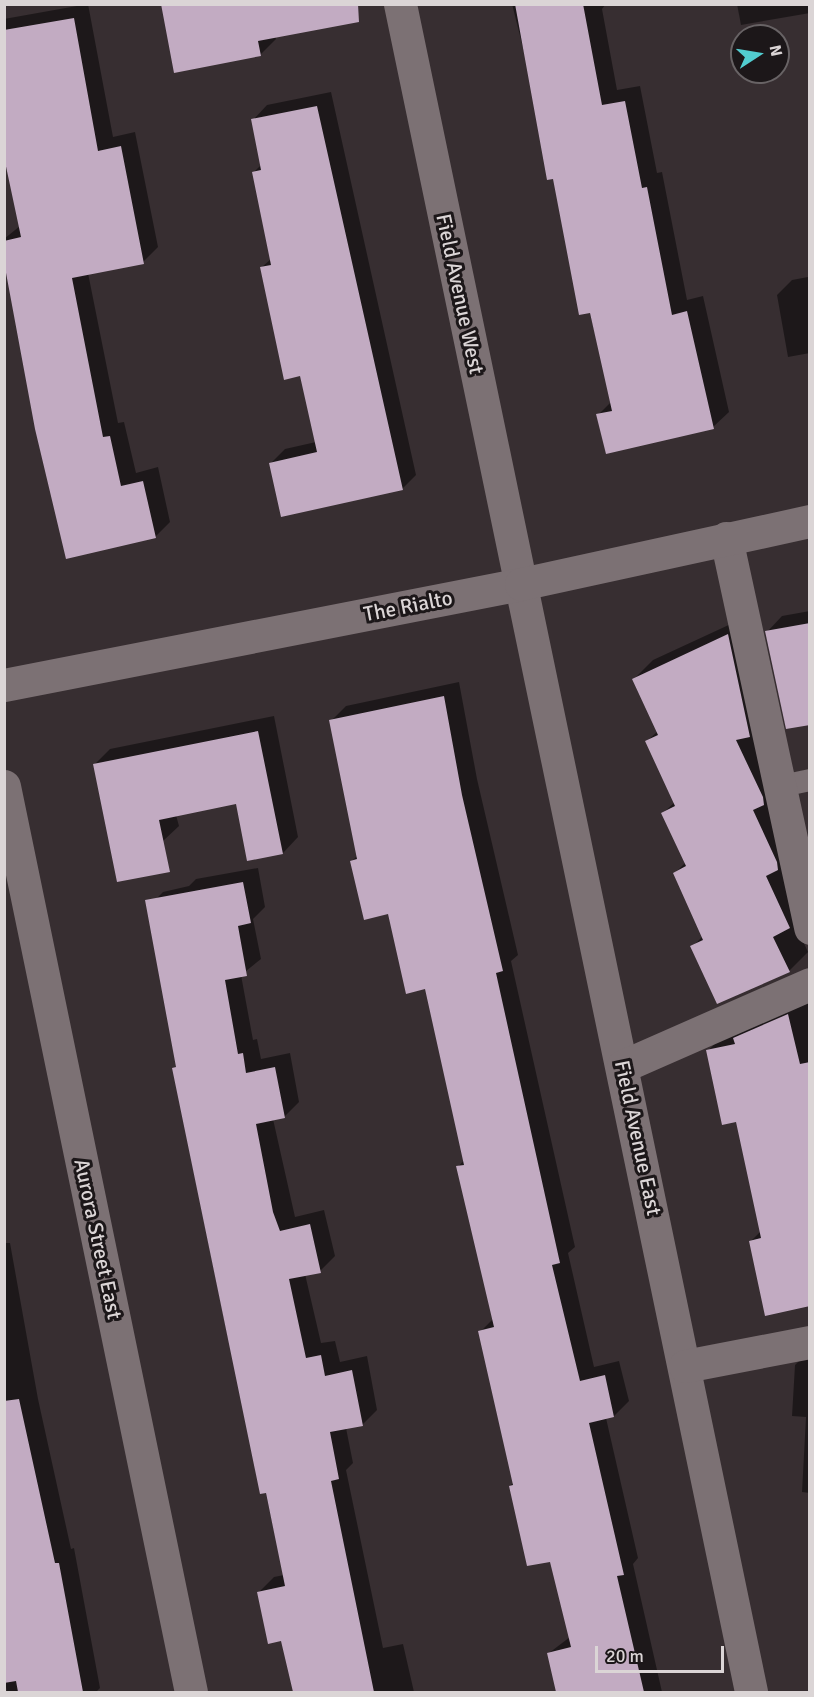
<!DOCTYPE html>
<style>
body{margin:0}
#map{position:relative;width:814px;height:1697px;overflow:hidden;background:#372e31;font-family:Signika,sans-serif}
div>[style]{position:absolute}
.shadow>*{inset:0;background:#0007}
.building>*{inset:0;background:#c2abc2}
.service>*{height:22px;margin:-11px;padding:0 11px;transform-origin:11px;border-radius:11px;background:#7c7174}
.minor>*{height:33px;margin:-16.5px;padding:0 16.5px;transform-origin:16.5px;border-radius:16.5px;background:#7c7174}
span{translate:-50% -50%;white-space:nowrap;text-align:center;line-height:1.15;-webkit-text-stroke:6px #1c1719;paint-order:stroke}
.street-label{font-size:21px;color:#dbd5d6}
.frame{position:absolute;inset:0;border:6px solid #dbd5d6;pointer-events:none}
.north{position:absolute;left:730px;top:24px;width:60px;height:60px;box-sizing:border-box;background:#1c1719;border:2px solid #686365;border-radius:50%;rotate:78deg;font-size:16px;font-weight:700;line-height:24px;text-align:center;color:#dbd5d6}
.north::after{content:'';display:block;margin:auto;width:21px;height:27px;background:#52cdd0;clip-path:polygon(50% 0,100% 100%,50% 72%,0 100%)}
.scale{position:absolute;left:595px;top:1646px;width:129px;height:27px;box-sizing:border-box;border:3px solid #dbd5d6;border-top:0;padding-left:8px;font-size:18px;line-height:21px;white-space:nowrap;color:#dbd5d6;-webkit-text-stroke:4px #1c1719;paint-order:stroke}
</style>
<div id="map">
<div class="shadow">
<div style="clip-path:polygon(88px 4px,113px 137px,135px 132px,158px 247px,143px 262px,88px 273px,118px 423px,124px 422px,136px 473px,158px 467px,170px 522px,155px 537px,68px 557px,4px 256px,4px 239px,20px 226px,4px 149px,4px 19px)"></div>
<div style="clip-path:polygon(162px 4px,275px 36px,276px 39px,260px 55px)"></div>
<div style="clip-path:polygon(512px 4px,606px 4px,602px 9px,617px 90px,640px 86px,657px 173px,662px 172px,687px 300px,703px 296px,729px 412px,713px 427px,598px 415px,612px 401px)"></div>
<div style="clip-path:polygon(737px 4px,810px 4px,810px 13px,741px 25px)"></div>
<div style="clip-path:polygon(331px 92px,416px 475px,402px 489px,271px 463px,285px 449px,316px 442px,301px 375px,262px 267px,271px 259px,254px 172px,262px 164px,253px 120px,267px 105px)"></div>
<div style="clip-path:polygon(810px 266px,810px 353px,788px 357px,777px 295px,792px 280px,808px 277px)"></div>
<div style="clip-path:polygon(810px 611px,810px 723px,767px 632px,782px 616px)"></div>
<div style="clip-path:polygon(746px 617px,795px 924px,808px 952px,790px 970px,718px 1002px,692px 947px,703px 936px,674px 874px,686px 862px,663px 813px,675px 802px,647px 741px,658px 731px,634px 679px,653px 660px)"></div>
<div style="clip-path:polygon(459px 682px,477px 779px,518px 955px,511px 961px,575px 1247px,568px 1253px,594px 1367px,619px 1361px,629px 1401px,614px 1416px,606px 1418px,638px 1558px,633px 1564px,662px 1692px,557px 1692px,549px 1653px,570px 1637px,551px 1560px,510px 1486px,514px 1482px,480px 1332px,494px 1318px,458px 1167px,464px 1160px,427px 987px,389px 912px,352px 861px,358px 855px,331px 721px,346px 706px)"></div>
<div style="clip-path:polygon(274px 716px,298px 837px,283px 853px,237px 803px,176px 815px,179px 826px,163px 841px,95px 764px,110px 749px)"></div>
<div style="clip-path:polygon(258px 868px,265px 907px,253px 919px,261px 959px,241px 975px,253px 1040px,257px 1039px,261px 1059px,290px 1053px,299px 1102px,284px 1117px,273px 1119px,295px 1217px,324px 1210px,335px 1256px,320px 1271px,305px 1274px,321px 1343px,335px 1341px,340px 1362px,367px 1356px,377px 1410px,362px 1425px,346px 1428px,353px 1463px,346px 1470px,383px 1648px,403px 1644px,414px 1692px,294px 1692px,282px 1640px,259px 1592px,274px 1577px,284px 1575px,231px 1337px,228px 1338px,173px 1069px,178px 1065px,148px 907px,163px 892px,189px 886px,196px 879px)"></div>
<div style="clip-path:polygon(807px 997px,810px 1009px,810px 1305px,751px 1241px,761px 1231px,737px 1120px,708px 1051px,726px 1032px)"></div>
<div style="clip-path:polygon(4px 1243px,10px 1243px,38px 1399px,71px 1549px,74px 1548px,100px 1688px,96px 1692px,7px 1692px,5px 1682px)"></div>
<div style="clip-path:polygon(810px 1350px,810px 1493px,802px 1492px,806px 1417px,792px 1416px,795px 1365px)"></div>
</div>
<div class="building">
<div style="clip-path:polygon(161px 4px,358px 4px,359px 22px,258px 41px,261px 56px,174px 73px)"></div>
<div style="clip-path:polygon(515px 4px,583px 4px,602px 105px,625px 101px,642px 188px,647px 187px,672px 315px,687px 311px,714px 429px,606px 454px,596px 414px,612px 411px,590px 313px,579px 315px,553px 179px,547px 180px)"></div>
<div style="clip-path:polygon(74px 18px,98px 151px,121px 146px,144px 264px,72px 278px,103px 437px,110px 436px,121px 486px,143px 481px,156px 538px,66px 559px,35px 429px,4px 262px,4px 241px,21px 237px,4px 157px,4px 30px)"></div>
<div style="clip-path:polygon(317px 106px,403px 490px,281px 517px,269px 463px,317px 452px,300px 376px,284px 380px,260px 267px,271px 265px,252px 172px,261px 170px,251px 119px)"></div>
<div style="clip-path:polygon(810px 623px,810px 725px,786px 729px,765px 631px)"></div>
<div style="clip-path:polygon(728px 634px,750px 737px,736px 740px,763px 797px,764px 805px,753px 810px,777px 862px,778px 870px,766px 876px,790px 928px,773px 937px,790px 972px,717px 1004px,690px 946px,703px 940px,673px 873px,686px 866px,661px 813px,675px 806px,645px 741px,658px 735px,632px 679px)"></div>
<div style="clip-path:polygon(444px 696px,462px 795px,503px 971px,496px 973px,560px 1263px,552px 1265px,580px 1381px,605px 1375px,614px 1417px,589px 1423px,624px 1575px,617px 1576px,644px 1692px,556px 1692px,547px 1653px,571px 1647px,550px 1562px,527px 1566px,509px 1486px,513px 1485px,478px 1331px,494px 1327px,456px 1166px,464px 1165px,425px 989px,406px 994px,388px 914px,364px 920px,350px 861px,357px 859px,329px 720px)"></div>
<div style="clip-path:polygon(258px 731px,283px 854px,247px 861px,236px 804px,159px 820px,170px 872px,117px 882px,93px 764px)"></div>
<div style="clip-path:polygon(243px 882px,251px 923px,238px 926px,247px 976px,225px 980px,238px 1054px,243px 1053px,246px 1073px,275px 1067px,285px 1118px,256px 1124px,273px 1212px,280px 1231px,310px 1224px,321px 1273px,289px 1279px,306px 1358px,321px 1355px,325px 1376px,352px 1370px,363px 1426px,330px 1432px,339px 1479px,331px 1481px,374px 1692px,293px 1692px,281px 1641px,268px 1644px,257px 1592px,285px 1586px,266px 1493px,260px 1494px,172px 1068px,176px 1067px,145px 900px)"></div>
<div style="clip-path:polygon(788px 1014px,800px 1064px,810px 1062px,810px 1306px,765px 1316px,749px 1241px,761px 1238px,736px 1122px,722px 1125px,706px 1050px,735px 1044px,733px 1038px)"></div>
<div style="clip-path:polygon(19px 1399px,55px 1563px,59px 1563px,83px 1692px,18px 1692px,16px 1681px,4px 1683px,4px 1401px)"></div>
</div>
<div class="service">
<div style="left:777px;top:787px;width:34px;rotate:-12deg"></div>
</div>
<div class="minor">
<div style="left:400px;top:4px;width:1724px;rotate:78.25deg"></div>
<div style="left:726px;top:538px;width:399px;rotate:77.8deg"></div>
<div style="left:4px;top:685px;width:527px;rotate:-11.05deg"></div>
<div style="left:521px;top:584px;width:296px;rotate:-12.3deg"></div>
<div style="left:4px;top:786px;width:925px;rotate:78.34deg"></div>
<div style="left:623px;top:1066px;width:204px;rotate:-23.7deg"></div>
<div style="left:685px;top:1366px;width:127px;rotate:-10.9deg"></div>
</div>
<div class="street-label">
<span style="left:460px;top:294px;rotate:78deg">Field Avenue West</span>
<span style="left:408px;top:606px;rotate:-11deg">The Rialto</span>
<span style="left:638px;top:1138px;rotate:78deg">Field Avenue East</span>
<span style="left:98px;top:1239px;rotate:78deg">Aurora Street East</span>
</div>
<div class="frame"></div>
<div class="north">N</div>
<div class="scale">20 m</div>
</div>
